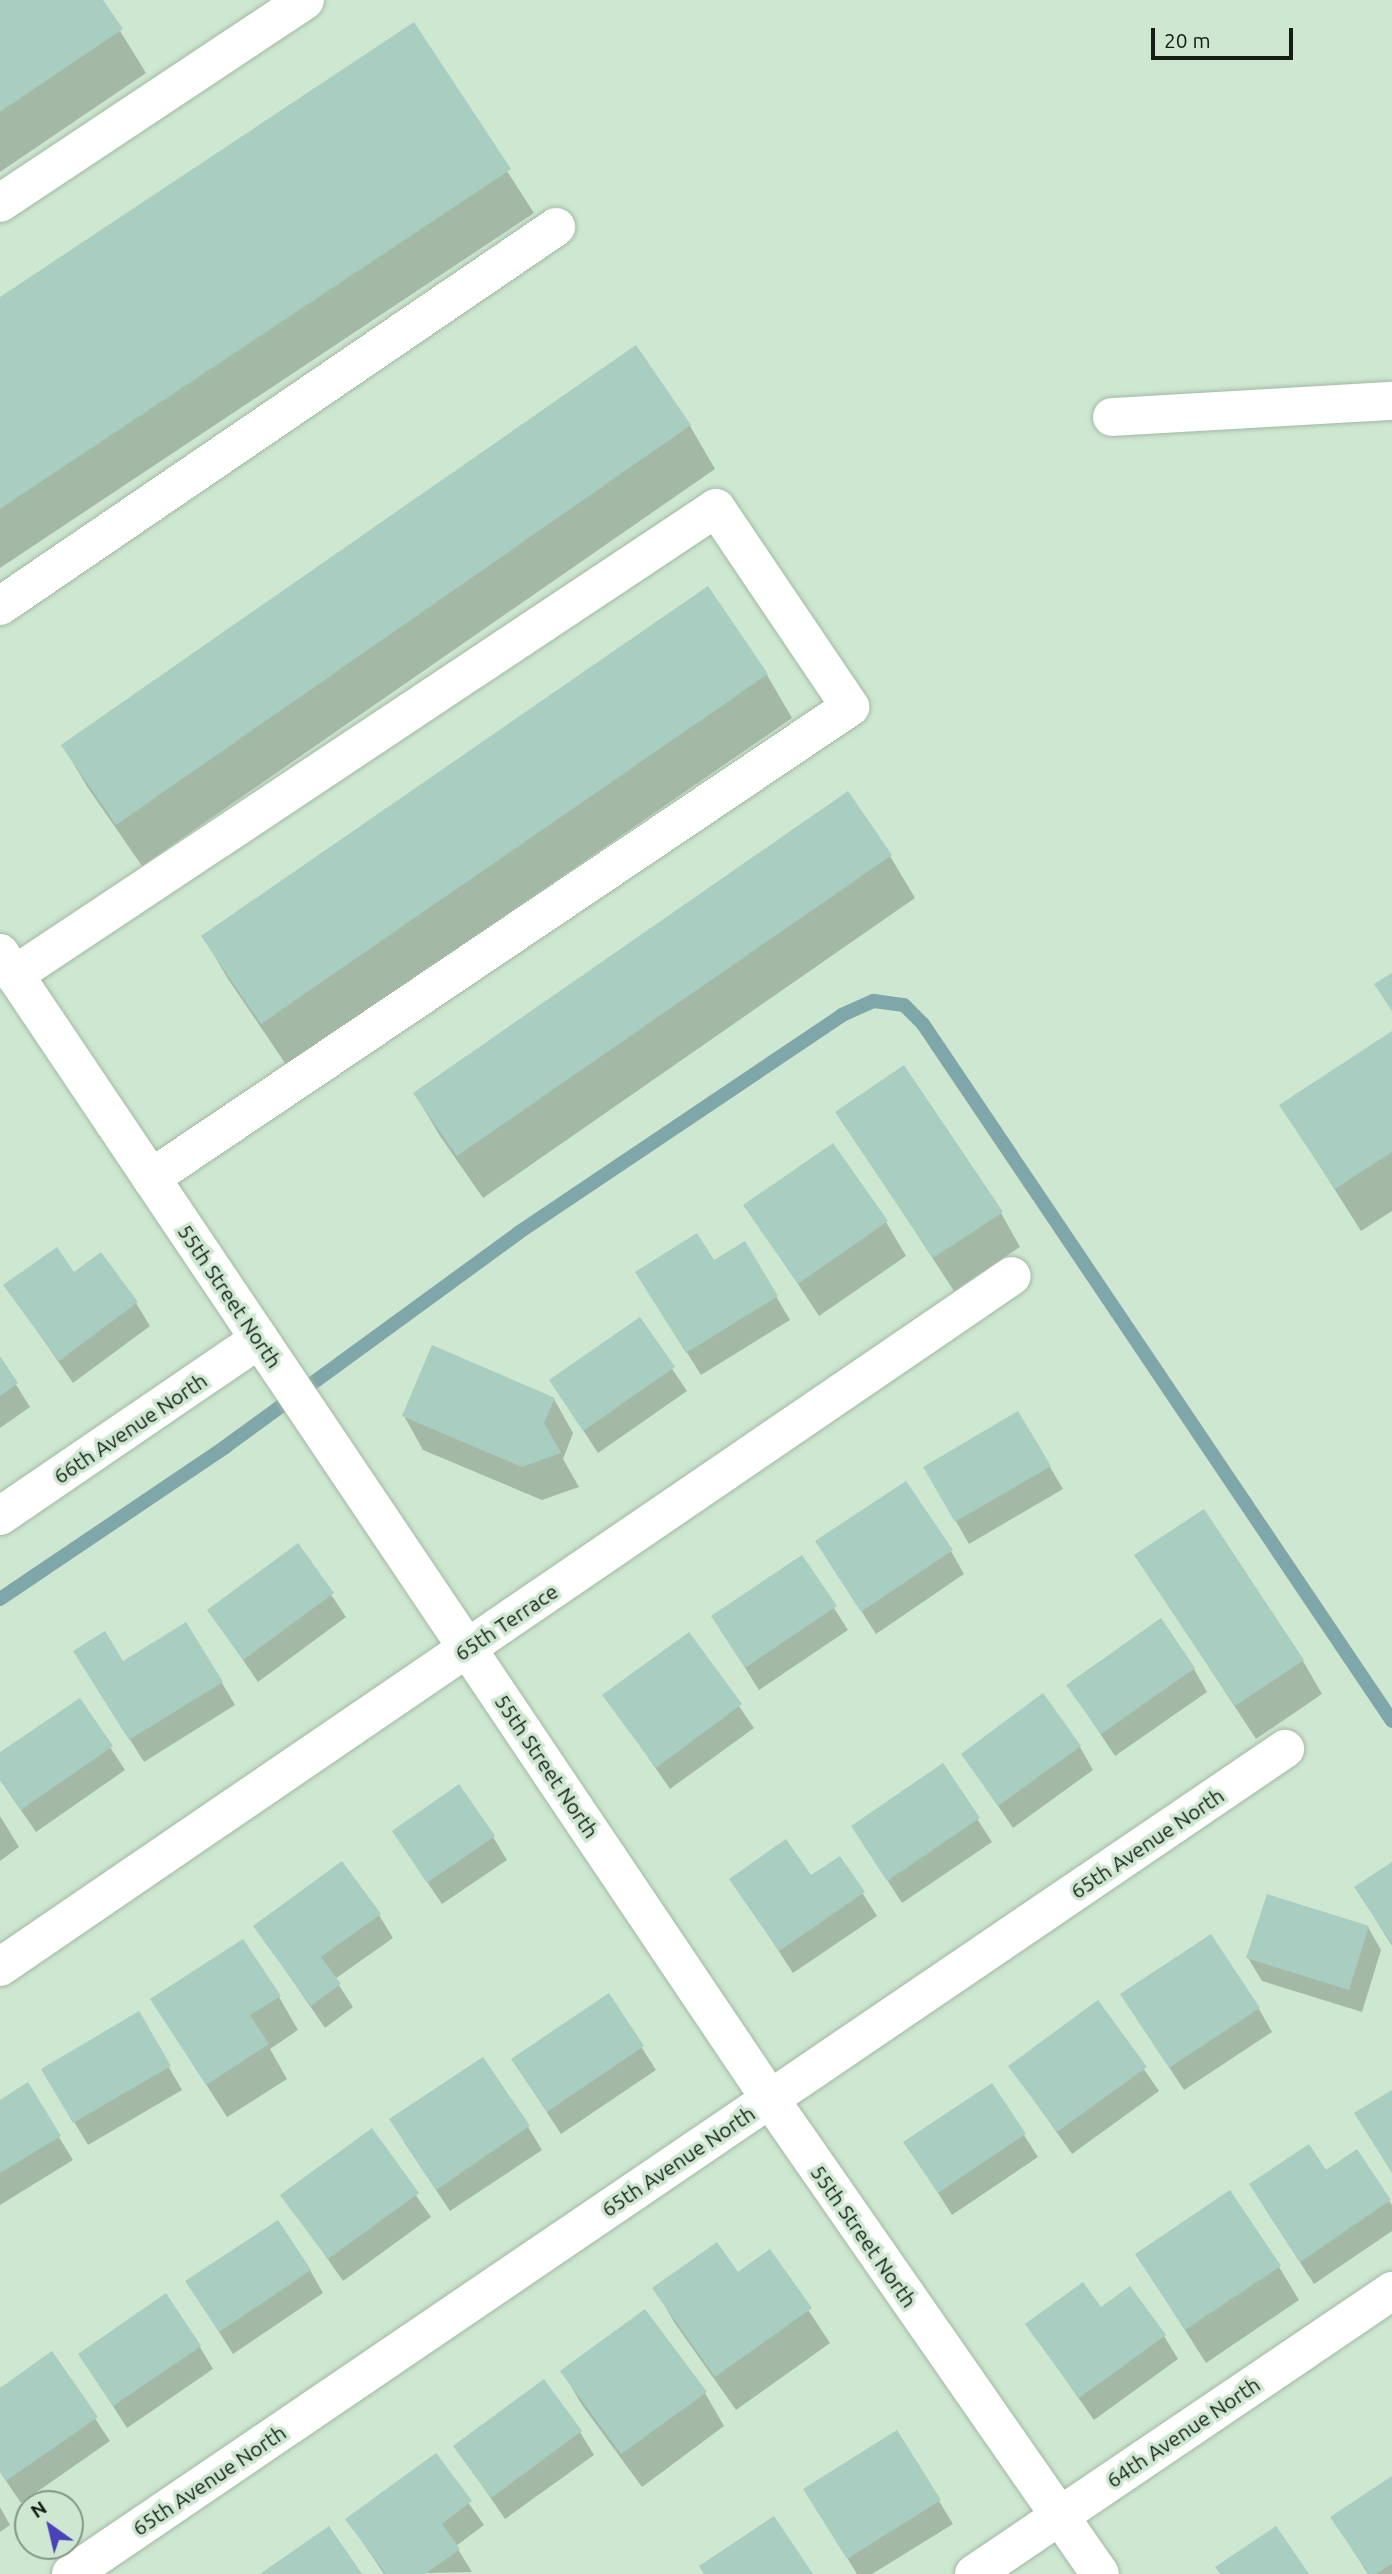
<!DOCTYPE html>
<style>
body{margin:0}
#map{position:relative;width:1392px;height:2574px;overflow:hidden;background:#cee7d0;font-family:Ubuntu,sans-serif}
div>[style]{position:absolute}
.shadow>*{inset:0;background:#0003}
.stream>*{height:14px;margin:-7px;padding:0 7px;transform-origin:7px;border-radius:7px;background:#7fa6a8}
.building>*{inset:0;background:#a8cdc1}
.roads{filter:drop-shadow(0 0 2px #a0b9a2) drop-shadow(0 0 2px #a0b9a2)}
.minor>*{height:38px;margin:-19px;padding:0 19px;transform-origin:19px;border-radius:19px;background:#fff}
span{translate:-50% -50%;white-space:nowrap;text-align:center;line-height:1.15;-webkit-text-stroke:7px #cee7d0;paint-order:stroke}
.street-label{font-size:21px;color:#141e15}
.north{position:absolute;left:14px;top:2490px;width:70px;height:70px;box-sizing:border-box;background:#cee7d0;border:2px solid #849785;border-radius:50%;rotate:326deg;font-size:19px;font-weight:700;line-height:28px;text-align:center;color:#141e15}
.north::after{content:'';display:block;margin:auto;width:24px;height:32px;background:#4a42b8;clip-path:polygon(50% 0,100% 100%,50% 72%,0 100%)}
.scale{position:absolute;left:1151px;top:28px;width:142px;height:32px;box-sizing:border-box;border:4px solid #141e15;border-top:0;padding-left:9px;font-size:21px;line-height:24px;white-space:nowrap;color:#141e15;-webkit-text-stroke:5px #cee7d0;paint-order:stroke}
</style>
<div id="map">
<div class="shadow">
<div style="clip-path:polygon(0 0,101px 0,146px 73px,0 172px)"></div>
<div style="clip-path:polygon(413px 25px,534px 213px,0 568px,0 299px)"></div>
<div style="clip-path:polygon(635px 347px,690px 426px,715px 469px,142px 866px,88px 788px,63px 746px)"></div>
<div style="clip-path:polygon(707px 588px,767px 675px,792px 718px,287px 1066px,228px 979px,203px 936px)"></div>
<div style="clip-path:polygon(890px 856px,915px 898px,483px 1198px,440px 1136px,415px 1094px)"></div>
<div style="clip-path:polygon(1392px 1033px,1392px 1211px,1361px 1231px,1281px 1105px)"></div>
<div style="clip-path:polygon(838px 1113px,1001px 1213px,1020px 1247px,954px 1291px)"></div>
<div style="clip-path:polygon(746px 1205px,886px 1222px,906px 1256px,819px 1316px)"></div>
<div style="clip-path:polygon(745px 1244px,790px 1320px,701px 1375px,651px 1295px)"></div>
<div style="clip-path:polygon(74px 1274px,136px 1303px,150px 1326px,73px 1383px,6px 1286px)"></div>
<div style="clip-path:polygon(639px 1320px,687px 1391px,598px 1453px,551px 1381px)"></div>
<div style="clip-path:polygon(0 1359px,30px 1407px,0 1428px)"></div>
<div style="clip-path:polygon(554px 1399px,573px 1433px,563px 1459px,579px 1487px,542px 1500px,423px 1450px,404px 1416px)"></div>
<div style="clip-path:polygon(1018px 1413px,1063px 1489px,969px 1544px,925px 1468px)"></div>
<div style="clip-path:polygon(817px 1542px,951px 1551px,964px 1574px,876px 1634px)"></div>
<div style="clip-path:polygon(298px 1545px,346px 1617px,258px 1682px,209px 1610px)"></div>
<div style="clip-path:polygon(1136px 1556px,1303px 1661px,1322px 1694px,1256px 1739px)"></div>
<div style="clip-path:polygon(802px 1558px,848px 1630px,759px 1690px,713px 1617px)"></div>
<div style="clip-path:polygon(689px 1634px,754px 1728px,670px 1789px,605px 1695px)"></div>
<div style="clip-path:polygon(123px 1663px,222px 1683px,235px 1705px,144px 1762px,89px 1674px)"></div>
<div style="clip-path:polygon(1194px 1669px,1207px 1692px,1115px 1756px,1068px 1685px)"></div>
<div style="clip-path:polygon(79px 1700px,125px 1770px,36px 1832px,0 1780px,0 1754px)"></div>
<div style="clip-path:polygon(1080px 1747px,1093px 1770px,1013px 1828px,963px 1754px)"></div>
<div style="clip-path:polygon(943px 1766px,992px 1842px,902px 1903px,853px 1827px)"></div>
<div style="clip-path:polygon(0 1816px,19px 1847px,0 1861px)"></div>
<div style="clip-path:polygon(493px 1837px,507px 1860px,442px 1904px,408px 1854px)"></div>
<div style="clip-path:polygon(840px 1858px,877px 1916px,793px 1973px,732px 1880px,811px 1878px)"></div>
<div style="clip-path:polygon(1392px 1864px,1392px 1946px,1356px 1888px)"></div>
<div style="clip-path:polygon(379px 1915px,393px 1938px,335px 1979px,353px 2007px,325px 2028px,255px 1926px)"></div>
<div style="clip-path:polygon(1368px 1927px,1381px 1950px,1362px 2012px,1262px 1981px,1248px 1958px)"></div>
<div style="clip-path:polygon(609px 1996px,656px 2070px,561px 2134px,513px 2060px)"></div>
<div style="clip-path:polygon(279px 1997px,298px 2030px,270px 2049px,287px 2079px,227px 2117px,152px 2000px)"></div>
<div style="clip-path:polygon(1098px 2003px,1159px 2091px,1072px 2154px,1010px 2066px)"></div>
<div style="clip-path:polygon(1259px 2009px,1272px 2032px,1184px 2090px,1136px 2017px)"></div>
<div style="clip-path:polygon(138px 2014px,182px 2090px,88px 2145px,43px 2070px)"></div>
<div style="clip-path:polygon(27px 2085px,73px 2160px,0 2205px,0 2102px)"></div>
<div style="clip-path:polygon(528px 2127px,542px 2150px,450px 2211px,404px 2142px)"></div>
<div style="clip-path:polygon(371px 2131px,431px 2217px,343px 2281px,283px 2195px)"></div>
<div style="clip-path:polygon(1024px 2135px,1038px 2157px,952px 2215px,906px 2143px)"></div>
<div style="clip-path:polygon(1356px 2152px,1392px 2205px,1392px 2231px,1314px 2284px,1264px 2207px)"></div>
<div style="clip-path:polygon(770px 2252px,830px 2343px,736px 2410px,674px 2322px,655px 2288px,738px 2274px)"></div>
<div style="clip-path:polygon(1137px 2255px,1279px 2267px,1299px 2300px,1206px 2363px)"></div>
<div style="clip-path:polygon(310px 2270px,323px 2293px,233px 2354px,187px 2281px)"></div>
<div style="clip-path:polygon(1100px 2310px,1164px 2336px,1178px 2359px,1094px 2420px,1027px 2325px)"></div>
<div style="clip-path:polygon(200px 2347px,213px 2369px,127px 2428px,80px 2355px)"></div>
<div style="clip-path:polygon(52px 2354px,110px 2441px,21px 2503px,0 2472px,0 2390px)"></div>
<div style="clip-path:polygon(562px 2371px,705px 2393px,724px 2426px,642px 2487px,582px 2405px)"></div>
<div style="clip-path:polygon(580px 2432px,594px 2455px,505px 2519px,455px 2446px)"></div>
<div style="clip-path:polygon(435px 2455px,484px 2525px,456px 2546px,472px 2572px,384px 2574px,347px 2519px)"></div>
<div style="clip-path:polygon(1392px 2478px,1392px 2574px,1368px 2574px,1332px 2517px)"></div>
<div style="clip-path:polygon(939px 2501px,953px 2524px,872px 2574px,857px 2574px,819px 2512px)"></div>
<div style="clip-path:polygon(0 2507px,10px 2525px,0 2532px)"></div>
</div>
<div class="stream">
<div style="left:0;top:1599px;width:272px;rotate:-34deg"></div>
<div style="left:225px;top:1447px;width:363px;rotate:-36.1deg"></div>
<div style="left:518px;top:1233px;width:391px;rotate:-33.9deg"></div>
<div style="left:842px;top:1015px;width:35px;rotate:-24deg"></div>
<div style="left:874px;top:1001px;width:30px;rotate:8deg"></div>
<div style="left:904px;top:1005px;width:27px;rotate:45deg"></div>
<div style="left:923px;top:1024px;width:840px;rotate:56.06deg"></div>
</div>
<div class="building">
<div style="clip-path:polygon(0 0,103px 0,123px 29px,0 112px)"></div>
<div style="clip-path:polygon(414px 22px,511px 169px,0 509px,0 297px)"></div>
<div style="clip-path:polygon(636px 345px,691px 425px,116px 825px,61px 745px)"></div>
<div style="clip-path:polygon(708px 586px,768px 674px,261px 1024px,201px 936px)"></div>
<div style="clip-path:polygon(848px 791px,892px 855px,457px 1156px,413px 1093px)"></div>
<div style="clip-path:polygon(1392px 973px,1392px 1011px,1374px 984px)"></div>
<div style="clip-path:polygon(1392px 1031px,1392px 1152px,1335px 1189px,1279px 1105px)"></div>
<div style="clip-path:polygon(904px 1065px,1003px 1212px,933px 1258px,835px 1112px)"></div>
<div style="clip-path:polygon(833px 1143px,888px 1221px,798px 1284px,743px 1205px)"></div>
<div style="clip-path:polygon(697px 1233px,714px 1260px,745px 1241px,778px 1296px,686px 1353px,635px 1272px)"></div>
<div style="clip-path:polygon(57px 1247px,74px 1272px,101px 1252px,138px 1302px,59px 1361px,3px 1285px)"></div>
<div style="clip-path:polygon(640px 1317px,675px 1367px,583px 1431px,549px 1380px)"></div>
<div style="clip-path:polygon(432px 1345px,555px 1398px,544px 1423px,561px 1453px,522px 1467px,402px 1416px)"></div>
<div style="clip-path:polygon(0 1356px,18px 1383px,0 1396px)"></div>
<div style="clip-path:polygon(1018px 1411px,1051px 1466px,955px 1522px,923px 1467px)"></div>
<div style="clip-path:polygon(906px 1481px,953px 1550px,861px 1612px,815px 1541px)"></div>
<div style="clip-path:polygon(1204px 1509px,1304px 1660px,1235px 1706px,1134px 1555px)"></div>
<div style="clip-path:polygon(298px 1543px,334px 1593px,243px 1660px,207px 1610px)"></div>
<div style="clip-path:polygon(802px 1555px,837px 1606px,745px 1668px,711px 1616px)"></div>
<div style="clip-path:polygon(1161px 1618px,1195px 1668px,1101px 1734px,1066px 1685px)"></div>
<div style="clip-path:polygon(186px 1622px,223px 1682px,129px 1740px,73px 1651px,105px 1631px,123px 1661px)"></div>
<div style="clip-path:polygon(689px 1632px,742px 1704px,656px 1768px,602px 1695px)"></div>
<div style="clip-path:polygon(1043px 1693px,1081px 1746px,998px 1806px,961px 1754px)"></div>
<div style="clip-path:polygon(80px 1698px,113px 1746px,21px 1810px,0 1780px,0 1752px)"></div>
<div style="clip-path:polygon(943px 1763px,980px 1818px,887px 1881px,851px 1826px)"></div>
<div style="clip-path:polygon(459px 1784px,495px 1836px,427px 1883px,392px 1831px)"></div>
<div style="clip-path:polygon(786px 1839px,811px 1875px,840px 1856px,865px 1892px,779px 1951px,729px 1879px)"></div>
<div style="clip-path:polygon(342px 1861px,381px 1914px,321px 1957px,341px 1984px,311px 2006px,253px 1926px)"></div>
<div style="clip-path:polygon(1392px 1862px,1392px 1944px,1354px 1887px)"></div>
<div style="clip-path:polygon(1267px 1894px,1369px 1926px,1349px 1990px,1246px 1958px)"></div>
<div style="clip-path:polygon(1211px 1934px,1260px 2008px,1169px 2068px,1120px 1994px)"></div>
<div style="clip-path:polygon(243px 1939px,281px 1996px,250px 2015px,269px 2044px,206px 2085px,150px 1999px)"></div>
<div style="clip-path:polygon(609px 1993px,644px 2046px,547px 2112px,511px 2059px)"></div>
<div style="clip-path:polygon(1098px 2000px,1147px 2067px,1057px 2132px,1008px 2066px)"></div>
<div style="clip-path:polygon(139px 2011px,171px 2066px,73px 2123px,41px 2069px)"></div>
<div style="clip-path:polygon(483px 2057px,530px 2126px,436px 2190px,389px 2119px)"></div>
<div style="clip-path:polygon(28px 2082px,61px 2136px,0 2173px,0 2100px)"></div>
<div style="clip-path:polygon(992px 2083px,1026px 2134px,938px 2193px,903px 2142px)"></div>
<div style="clip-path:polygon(1392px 2090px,1392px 2173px,1354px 2113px)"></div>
<div style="clip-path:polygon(372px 2128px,419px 2193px,328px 2259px,280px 2195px)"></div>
<div style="clip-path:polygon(1309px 2144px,1326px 2170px,1357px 2149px,1391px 2200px,1300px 2262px,1249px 2184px)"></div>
<div style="clip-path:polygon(1230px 2190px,1281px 2266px,1185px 2330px,1135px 2254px)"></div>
<div style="clip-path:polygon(278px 2220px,311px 2270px,219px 2332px,185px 2281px)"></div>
<div style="clip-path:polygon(717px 2242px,738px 2272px,770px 2249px,812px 2308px,715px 2377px,652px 2288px)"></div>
<div style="clip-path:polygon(1083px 2282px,1101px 2307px,1130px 2286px,1166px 2335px,1079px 2398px,1025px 2324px)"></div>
<div style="clip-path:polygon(166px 2293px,201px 2346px,113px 2406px,78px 2354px)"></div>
<div style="clip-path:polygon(645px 2309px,707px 2392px,621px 2454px,560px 2371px)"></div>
<div style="clip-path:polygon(52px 2351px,98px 2417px,6px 2481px,0 2472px,0 2388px)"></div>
<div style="clip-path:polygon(544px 2379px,582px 2431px,491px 2498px,453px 2446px)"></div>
<div style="clip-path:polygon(897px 2430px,941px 2500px,847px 2559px,803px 2489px)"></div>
<div style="clip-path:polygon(436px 2453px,472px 2501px,442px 2524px,460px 2549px,425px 2574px,386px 2574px,345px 2519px)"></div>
<div style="clip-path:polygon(1392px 2476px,1392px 2564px,1376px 2574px,1369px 2574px,1330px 2517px)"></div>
<div style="clip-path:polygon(774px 2516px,813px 2574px,704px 2574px,699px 2566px)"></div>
<div style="clip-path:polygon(329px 2526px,362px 2574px,260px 2574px)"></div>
<div style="clip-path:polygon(1276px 2526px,1309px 2574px,1220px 2574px,1215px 2567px)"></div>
</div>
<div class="roads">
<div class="minor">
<div style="left:0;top:203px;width:366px;rotate:-33.6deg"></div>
<div style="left:1112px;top:417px;width:280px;rotate:-3.3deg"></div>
<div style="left:0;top:606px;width:673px;rotate:-34.28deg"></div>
<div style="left:0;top:953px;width:1381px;rotate:56.1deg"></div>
<div style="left:770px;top:2099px;width:578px;rotate:55.21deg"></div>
<div style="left:14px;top:975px;width:843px;rotate:-33.63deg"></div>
<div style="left:716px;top:508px;width:240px;rotate:56deg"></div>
<div style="left:850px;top:707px;width:843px;rotate:146.03deg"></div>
<div style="left:0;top:1516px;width:314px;rotate:-34.3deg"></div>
<div style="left:0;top:1967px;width:1225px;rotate:-34.33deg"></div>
<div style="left:71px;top:2574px;width:1468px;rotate:-34.2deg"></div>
<div style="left:974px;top:2574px;width:505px;rotate:-34.1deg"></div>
</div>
</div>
<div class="street-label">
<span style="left:230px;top:1296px;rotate:56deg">55th Street North</span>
<span style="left:130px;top:1428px;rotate:-34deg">66th Avenue North</span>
<span style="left:506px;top:1622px;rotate:-34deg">65th Terrace</span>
<span style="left:547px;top:1766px;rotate:56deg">55th Street North</span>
<span style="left:1147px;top:1843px;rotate:-34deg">65th Avenue North</span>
<span style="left:678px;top:2161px;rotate:-34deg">65th Avenue North</span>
<span style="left:864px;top:2236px;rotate:55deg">55th Street North</span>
<span style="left:1183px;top:2432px;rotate:-34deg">64th Avenue North</span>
<span style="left:209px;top:2480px;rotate:-34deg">65th Avenue North</span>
</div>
<div class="north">N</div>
<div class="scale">20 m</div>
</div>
